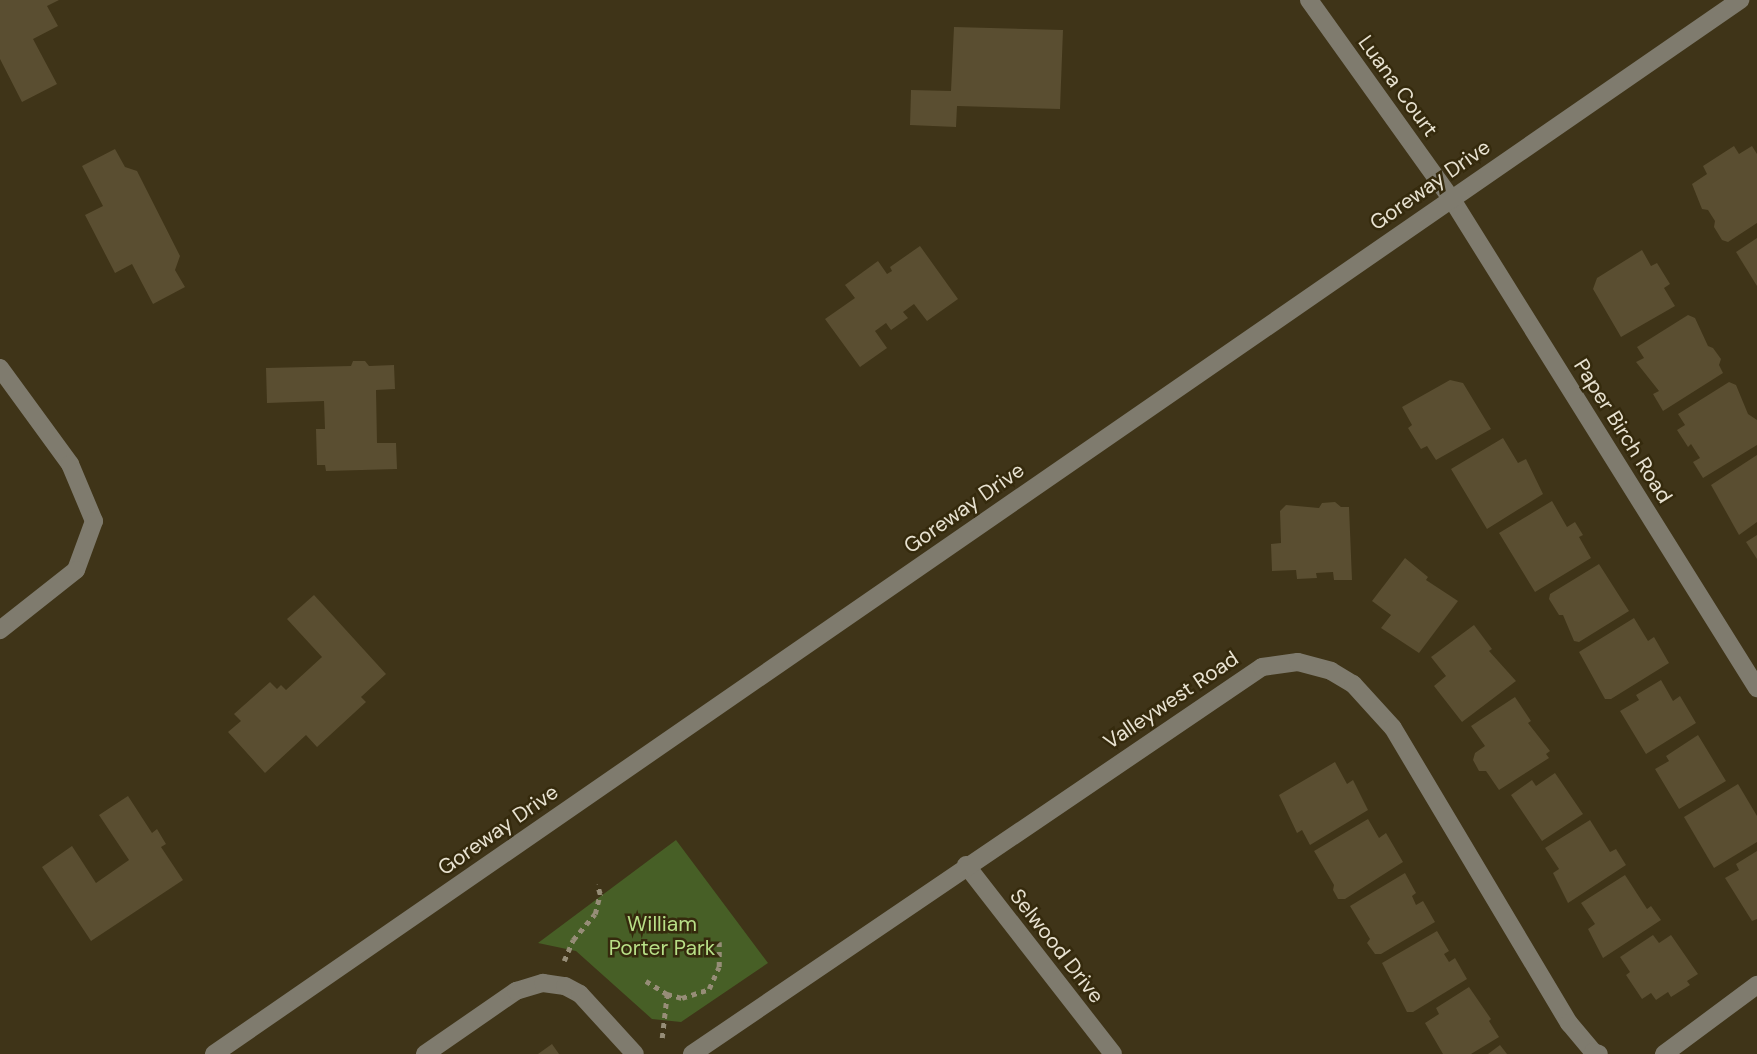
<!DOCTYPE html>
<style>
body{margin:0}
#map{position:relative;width:1757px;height:1054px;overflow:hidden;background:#3f3418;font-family:"DM Sans",sans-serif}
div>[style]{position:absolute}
.green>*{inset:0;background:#475f26}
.building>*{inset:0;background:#5a4e31}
.path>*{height:4.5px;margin-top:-2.25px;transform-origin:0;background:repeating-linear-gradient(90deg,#968d77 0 5px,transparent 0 10px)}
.minor>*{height:18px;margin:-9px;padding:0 9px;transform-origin:9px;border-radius:9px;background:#7f7b6e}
span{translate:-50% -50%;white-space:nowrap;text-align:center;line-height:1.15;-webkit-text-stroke:5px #352a0d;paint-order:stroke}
.street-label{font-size:21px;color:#e8e2d1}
.park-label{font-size:21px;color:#b8df87}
</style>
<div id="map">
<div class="green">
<div style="clip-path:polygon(676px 840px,768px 963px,681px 1022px,652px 1019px,576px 951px,538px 943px)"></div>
</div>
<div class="building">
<div style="clip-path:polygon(0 0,59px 0,47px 6px,58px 26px,33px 39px,57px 84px,22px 102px,0 59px)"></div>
<div style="clip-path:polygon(954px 27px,1063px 30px,1060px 109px,957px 106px,956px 127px,910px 125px,911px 90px,951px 91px)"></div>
<div style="clip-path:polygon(1734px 146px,1739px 154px,1752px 146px,1757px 154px,1757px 223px,1728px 242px,1722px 240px,1714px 227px,1715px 221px,1708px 210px,1702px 209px,1692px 184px,1707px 174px,1703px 166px)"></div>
<div style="clip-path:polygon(115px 149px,125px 167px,137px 171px,180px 256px,175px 270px,185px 287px,153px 304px,132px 264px,115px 273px,85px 215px,103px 206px,82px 166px)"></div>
<div style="clip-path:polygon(1757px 238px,1757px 286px,1736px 252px)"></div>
<div style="clip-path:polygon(920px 246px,958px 299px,927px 321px,914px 304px,903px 312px,908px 318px,891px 330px,886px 323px,875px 331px,887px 348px,860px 367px,825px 319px,855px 298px,845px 285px,878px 261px,887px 274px,892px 271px,890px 267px)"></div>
<div style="clip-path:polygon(1642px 250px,1651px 266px,1657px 263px,1670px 284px,1664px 288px,1675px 306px,1621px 337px,1593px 289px,1597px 278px)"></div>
<div style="clip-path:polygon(1688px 315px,1695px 318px,1708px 346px,1713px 348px,1721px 359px,1719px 365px,1723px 373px,1663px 411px,1653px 394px,1659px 391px,1636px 362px,1644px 358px,1637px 347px)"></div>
<div style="clip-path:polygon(353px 361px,365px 361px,369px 366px,394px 365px,395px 389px,376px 390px,377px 443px,396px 443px,397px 469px,326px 471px,325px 465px,317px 465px,316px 429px,325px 429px,324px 401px,267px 403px,266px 368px,351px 366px)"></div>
<div style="clip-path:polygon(1450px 380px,1463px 383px,1491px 429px,1436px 460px,1427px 446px,1421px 449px,1408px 428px,1412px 425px,1402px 407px)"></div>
<div style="clip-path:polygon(1729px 382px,1736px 385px,1748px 414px,1757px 420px,1757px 445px,1703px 478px,1693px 462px,1700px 458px,1691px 444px,1688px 447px,1677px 430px,1685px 425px,1678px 414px)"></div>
<div style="clip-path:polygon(1503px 438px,1518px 463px,1526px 459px,1543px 494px,1487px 529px,1451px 469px)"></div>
<div style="clip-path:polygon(1757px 455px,1757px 522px,1739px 535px,1711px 485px)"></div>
<div style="clip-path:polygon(1552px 501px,1567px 527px,1575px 522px,1583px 535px,1579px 537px,1591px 558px,1535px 592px,1499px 533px)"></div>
<div style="clip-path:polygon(1335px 502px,1341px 507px,1349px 507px,1352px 580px,1334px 580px,1333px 572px,1316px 573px,1317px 578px,1297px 579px,1296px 570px,1272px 571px,1271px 544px,1281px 543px,1280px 511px,1286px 505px,1319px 508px,1322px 503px)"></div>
<div style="clip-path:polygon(1757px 535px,1757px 559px,1746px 542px)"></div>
<div style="clip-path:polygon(1405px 558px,1428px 577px,1426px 580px,1458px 601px,1419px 653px,1381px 628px,1391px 615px,1372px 601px)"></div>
<div style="clip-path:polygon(1599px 564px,1629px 611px,1579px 642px,1574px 641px,1563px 615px,1559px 615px,1549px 599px,1550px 594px)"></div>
<div style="clip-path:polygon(314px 595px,386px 674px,361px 697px,366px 702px,317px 747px,306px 735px,265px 773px,228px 732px,241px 721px,234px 714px,270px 682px,277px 689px,281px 685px,286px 690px,322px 657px,287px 619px)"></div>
<div style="clip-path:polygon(1634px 618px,1648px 641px,1654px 637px,1669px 663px,1611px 699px,1605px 699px,1579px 652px)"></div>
<div style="clip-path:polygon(1474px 625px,1492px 649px,1489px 651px,1516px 681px,1462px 722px,1434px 686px,1446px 676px,1431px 657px)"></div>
<div style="clip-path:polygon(1661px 680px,1673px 701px,1680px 696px,1696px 723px,1646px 754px,1620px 711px,1639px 700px,1636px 695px)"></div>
<div style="clip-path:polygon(1515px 697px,1531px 721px,1528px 723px,1550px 751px,1546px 754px,1549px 758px,1499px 790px,1486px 771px,1479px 771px,1473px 760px,1475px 753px,1485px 746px,1471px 726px)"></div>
<div style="clip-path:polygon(1698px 735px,1726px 781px,1679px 809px,1655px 769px,1669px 761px,1666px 756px)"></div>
<div style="clip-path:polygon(1335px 762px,1347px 784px,1353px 780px,1368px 810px,1310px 845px,1302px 830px,1297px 833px,1279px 795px)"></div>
<div style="clip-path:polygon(1555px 773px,1583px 814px,1542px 841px,1511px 795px,1532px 780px,1536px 786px)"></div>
<div style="clip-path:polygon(1738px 784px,1757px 816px,1757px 842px,1714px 868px,1684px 817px)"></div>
<div style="clip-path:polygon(128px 796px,152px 833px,157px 829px,166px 844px,161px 847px,183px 880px,91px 941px,42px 867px,72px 846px,96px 883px,129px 860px,99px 815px)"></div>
<div style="clip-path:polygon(1368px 819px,1379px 838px,1386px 833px,1403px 862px,1345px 899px,1338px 899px,1333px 890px,1334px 885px,1314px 851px)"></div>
<div style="clip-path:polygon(1590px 820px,1610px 852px,1616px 849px,1626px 865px,1568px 903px,1553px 873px,1559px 869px,1545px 848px)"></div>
<div style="clip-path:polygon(1757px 851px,1757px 919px,1752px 921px,1725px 878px,1739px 870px,1736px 864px)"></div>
<div style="clip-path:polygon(1405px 873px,1416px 893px,1412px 896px,1416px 905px,1423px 901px,1435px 922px,1381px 954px,1375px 954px,1367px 943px,1370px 939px,1350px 906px)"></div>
<div style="clip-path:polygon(1625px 875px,1647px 909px,1651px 906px,1661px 920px,1603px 958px,1588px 929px,1595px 924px,1581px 903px)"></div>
<div style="clip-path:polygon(1437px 931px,1449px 951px,1444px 954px,1449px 962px,1455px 958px,1467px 979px,1413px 1012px,1407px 1012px,1382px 963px)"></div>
<div style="clip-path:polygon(1653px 935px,1659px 943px,1671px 935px,1698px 974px,1687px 981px,1690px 985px,1671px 997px,1668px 992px,1656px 1000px,1651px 993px,1642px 999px,1626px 975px,1630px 972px,1620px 957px)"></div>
<div style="clip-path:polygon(1469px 987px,1491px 1019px,1489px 1021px,1499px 1037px,1471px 1054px,1443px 1054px,1425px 1023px,1439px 1014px,1436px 1008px)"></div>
<div style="clip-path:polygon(552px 1044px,559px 1054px,538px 1054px)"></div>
<div style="clip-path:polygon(1500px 1045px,1507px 1054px,1488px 1054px)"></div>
</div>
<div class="path">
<div style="left:564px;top:961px;width:23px;rotate:-67deg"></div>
<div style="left:573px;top:940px;width:34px;rotate:-50deg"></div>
<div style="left:595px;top:914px;width:21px;rotate:-76deg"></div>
<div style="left:600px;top:894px;width:10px;rotate:-107deg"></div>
<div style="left:646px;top:981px;width:25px;rotate:32deg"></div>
<div style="left:662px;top:1038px;width:44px;rotate:-83.5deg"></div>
<div style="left:667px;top:994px;width:16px;rotate:15deg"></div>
<div style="left:682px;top:998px;width:28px;rotate:-18deg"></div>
<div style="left:709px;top:989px;width:24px;rotate:-66deg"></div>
<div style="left:719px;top:967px;width:25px;rotate:-90deg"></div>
</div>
<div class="minor">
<div style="left:1309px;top:0;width:244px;rotate:54.4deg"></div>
<div style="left:1451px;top:198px;width:578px;rotate:58.02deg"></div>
<div style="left:0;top:368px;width:119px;rotate:53.9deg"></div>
<div style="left:70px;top:464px;width:62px;rotate:67.2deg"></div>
<div style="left:94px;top:521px;width:52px;rotate:110.2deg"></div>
<div style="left:76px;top:570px;width:97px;rotate:141.7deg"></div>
<div style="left:966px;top:865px;width:239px;rotate:52.1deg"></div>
<div style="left:214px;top:1054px;width:1855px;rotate:-34.63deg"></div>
<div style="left:425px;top:1054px;width:111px;rotate:-34.7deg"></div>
<div style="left:516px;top:991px;width:28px;rotate:-17deg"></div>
<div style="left:543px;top:983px;width:22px;rotate:8deg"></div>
<div style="left:565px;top:986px;width:17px;rotate:28deg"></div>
<div style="left:580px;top:994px;width:81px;rotate:47.5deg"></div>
<div style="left:692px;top:1054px;width:689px;rotate:-34.17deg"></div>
<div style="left:1262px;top:667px;width:36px;rotate:-8deg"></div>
<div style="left:1298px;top:662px;width:34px;rotate:15deg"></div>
<div style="left:1331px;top:671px;width:26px;rotate:31deg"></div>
<div style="left:1353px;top:684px;width:59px;rotate:47.7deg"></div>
<div style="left:1393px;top:728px;width:344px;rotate:59.2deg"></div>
<div style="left:1569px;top:1023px;width:38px;rotate:50deg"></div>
<div style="left:1593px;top:1052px;width:6px;rotate:18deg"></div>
<div style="left:1664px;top:1054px;width:116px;rotate:-36.6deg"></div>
</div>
<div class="street-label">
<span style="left:1398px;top:86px;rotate:54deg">Luana Court</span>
<span style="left:1430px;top:185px;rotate:-35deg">Goreway Drive</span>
<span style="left:1623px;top:431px;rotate:58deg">Paper Birch Road</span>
<span style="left:964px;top:508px;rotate:-35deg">Goreway Drive</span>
<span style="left:1171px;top:700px;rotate:-34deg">Valleywest Road</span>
<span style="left:498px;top:830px;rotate:-35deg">Goreway Drive</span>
<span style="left:1057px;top:946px;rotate:52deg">Selwood Drive</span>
</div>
<div class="park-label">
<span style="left:662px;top:936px">William<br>Porter Park</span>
</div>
</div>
